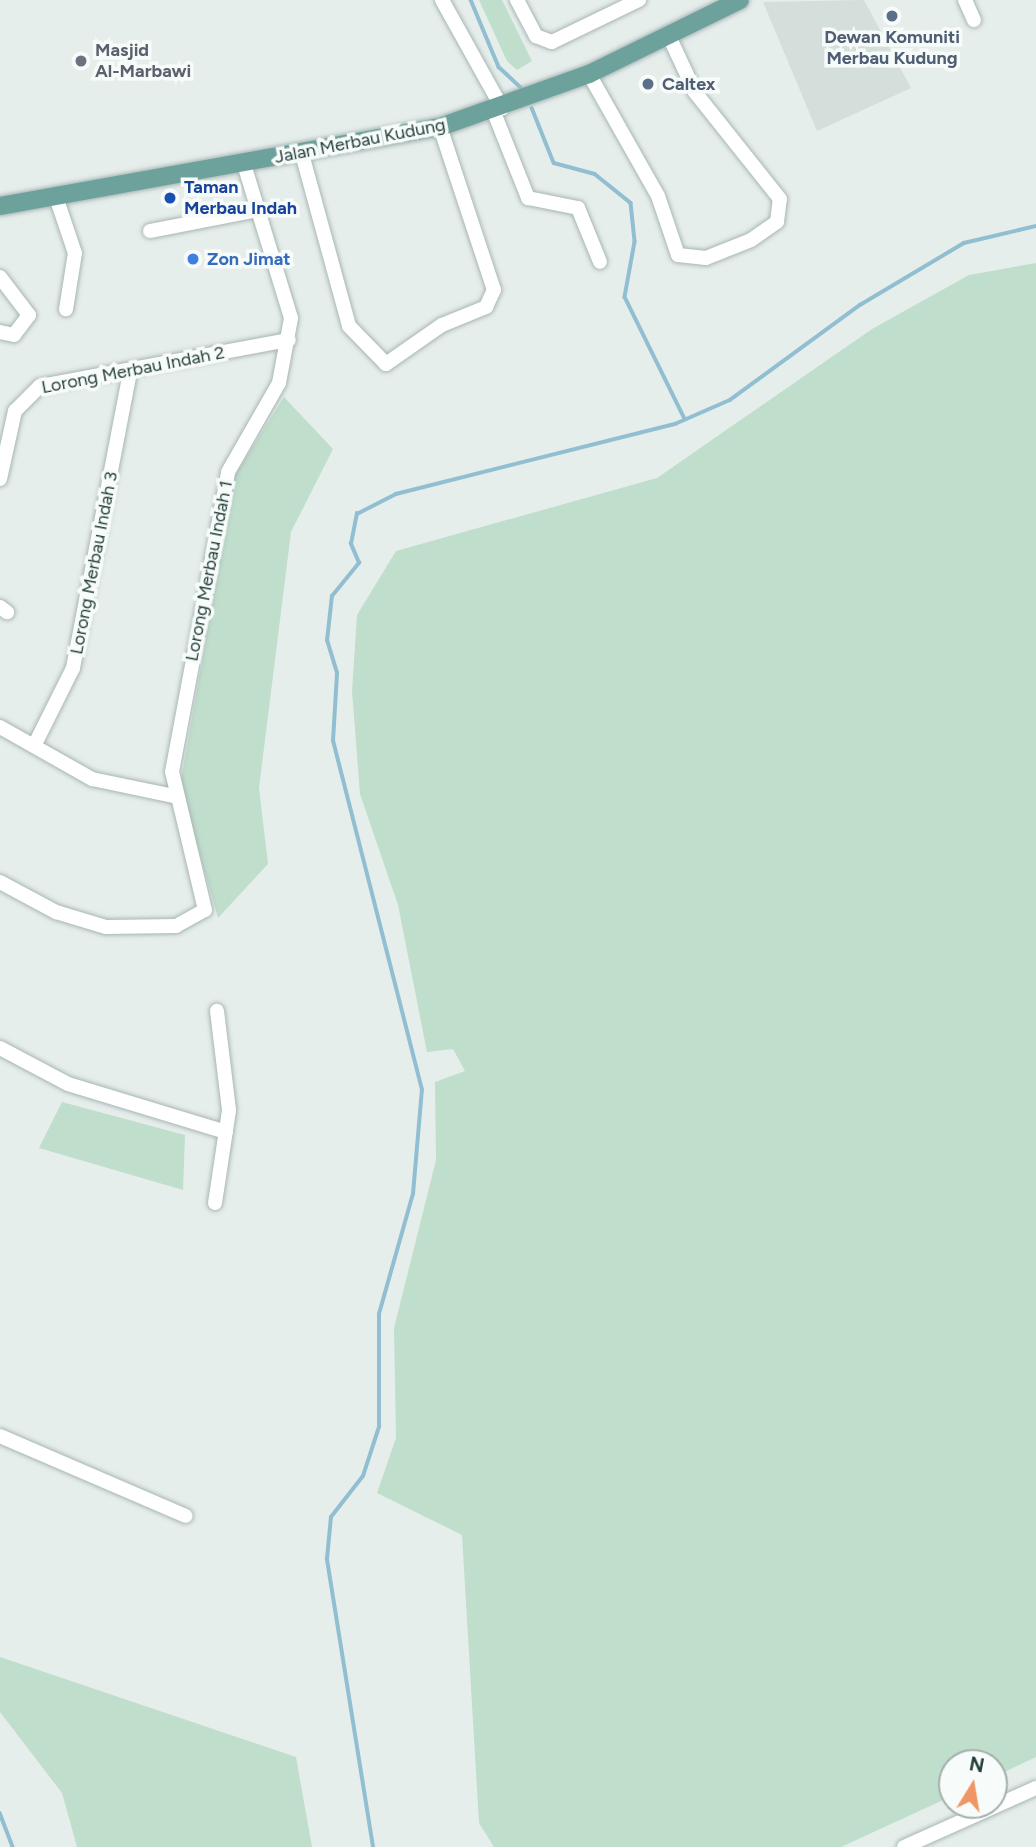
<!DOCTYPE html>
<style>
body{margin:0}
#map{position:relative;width:1036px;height:1847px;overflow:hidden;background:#e6eeec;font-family:Figtree,sans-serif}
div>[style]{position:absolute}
.built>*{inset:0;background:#d4dedb}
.green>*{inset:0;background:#c0decc}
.stream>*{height:3.5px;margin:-1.75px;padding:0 1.75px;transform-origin:1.75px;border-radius:1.75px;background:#91bfd1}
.roads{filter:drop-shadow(0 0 2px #a8b6b4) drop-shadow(0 0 2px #a8b6b4)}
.minor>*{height:14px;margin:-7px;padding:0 7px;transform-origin:7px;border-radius:7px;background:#fff}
.major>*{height:18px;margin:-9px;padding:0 9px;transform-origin:9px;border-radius:9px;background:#6ca29b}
.dots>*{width:19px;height:19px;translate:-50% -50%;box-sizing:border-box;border:4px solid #f7fbf9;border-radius:50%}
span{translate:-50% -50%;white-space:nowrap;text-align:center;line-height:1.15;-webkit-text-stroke:7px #f7fbf9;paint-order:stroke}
.service-label{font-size:18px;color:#4e5e75;font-weight:700}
.left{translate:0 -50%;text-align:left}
.worship-label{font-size:18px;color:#5b616d;font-weight:700}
.street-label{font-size:18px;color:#25403c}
.transit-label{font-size:18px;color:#164399;font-weight:700}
.shop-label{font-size:18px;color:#366cbe;font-weight:700}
.north{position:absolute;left:938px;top:1749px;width:70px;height:70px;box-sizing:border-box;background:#f7fbf9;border:2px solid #a3b0ad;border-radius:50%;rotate:11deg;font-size:19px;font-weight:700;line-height:28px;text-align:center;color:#25403c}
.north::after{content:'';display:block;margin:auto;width:24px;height:32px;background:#ee9765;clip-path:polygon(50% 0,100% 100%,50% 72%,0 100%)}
</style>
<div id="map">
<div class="built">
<div style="clip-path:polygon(864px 0,911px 88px,817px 131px,763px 2px)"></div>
</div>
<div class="green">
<div style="clip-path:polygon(479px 0,502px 0,532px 61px,517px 70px,507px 61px)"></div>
<div style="clip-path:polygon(1036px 263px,1036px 1757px,994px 1777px,994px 1763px,952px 1763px,952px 1796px,841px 1847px,494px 1847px,479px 1823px,462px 1535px,377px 1493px,396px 1438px,394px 1328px,436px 1160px,435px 1082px,465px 1071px,453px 1049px,427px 1052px,398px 905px,360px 794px,352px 691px,357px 615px,396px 551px,657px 478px,872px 329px,969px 275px)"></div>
<div style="clip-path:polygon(284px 397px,333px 449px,291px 532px,259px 788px,268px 864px,218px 918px,180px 786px,235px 475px)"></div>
<div style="clip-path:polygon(62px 1102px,185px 1135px,183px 1190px,39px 1148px)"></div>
<div style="clip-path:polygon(0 1657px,296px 1757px,312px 1847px,77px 1847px,62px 1793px,0 1712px)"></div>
</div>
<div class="stream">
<div style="left:471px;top:0;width:73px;rotate:67.3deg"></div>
<div style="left:499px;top:67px;width:35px;rotate:43deg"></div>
<div style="left:532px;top:108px;width:59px;rotate:68.2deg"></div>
<div style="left:554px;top:163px;width:42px;rotate:15deg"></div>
<div style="left:595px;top:174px;width:46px;rotate:38.9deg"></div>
<div style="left:631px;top:203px;width:39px;rotate:84deg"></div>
<div style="left:635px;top:242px;width:56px;rotate:100.3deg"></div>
<div style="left:625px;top:297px;width:136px;rotate:63.8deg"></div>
<div style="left:0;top:1813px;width:36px;rotate:69deg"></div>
<div style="left:373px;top:1847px;width:292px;rotate:-99.1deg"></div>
<div style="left:327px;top:1559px;width:42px;rotate:-84.6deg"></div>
<div style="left:331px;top:1517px;width:52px;rotate:-52deg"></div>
<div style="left:363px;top:1476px;width:52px;rotate:-71.9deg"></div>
<div style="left:379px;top:1427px;width:113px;rotate:-90deg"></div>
<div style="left:379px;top:1314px;width:125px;rotate:-74.2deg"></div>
<div style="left:413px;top:1194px;width:104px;rotate:-85.1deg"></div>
<div style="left:422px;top:1090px;width:360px;rotate:-104.3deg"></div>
<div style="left:333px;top:741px;width:68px;rotate:-86.6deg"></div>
<div style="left:337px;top:673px;width:34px;rotate:-107deg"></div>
<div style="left:327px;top:641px;width:45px;rotate:-83.7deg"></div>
<div style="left:332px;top:596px;width:43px;rotate:-50.7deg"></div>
<div style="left:359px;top:563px;width:21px;rotate:-113deg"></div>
<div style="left:351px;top:544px;width:31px;rotate:-79deg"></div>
<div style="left:357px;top:514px;width:44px;rotate:-27.1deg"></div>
<div style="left:396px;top:494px;width:288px;rotate:-14.1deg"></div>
<div style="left:675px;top:424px;width:60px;rotate:-23.6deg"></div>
<div style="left:730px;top:400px;width:161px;rotate:-36.2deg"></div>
<div style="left:860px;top:305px;width:121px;rotate:-30.8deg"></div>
<div style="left:964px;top:243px;width:74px;rotate:-13.3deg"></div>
</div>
<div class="roads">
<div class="minor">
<div style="left:442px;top:0;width:124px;rotate:60.9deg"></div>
<div style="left:517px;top:0;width:41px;rotate:62.2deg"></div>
<div style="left:536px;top:36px;width:17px;rotate:21deg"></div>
<div style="left:552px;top:42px;width:97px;rotate:-25.8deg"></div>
<div style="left:965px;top:0;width:22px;rotate:66deg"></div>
<div style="left:589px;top:74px;width:140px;rotate:60.5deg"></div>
<div style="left:658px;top:196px;width:62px;rotate:71.3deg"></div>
<div style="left:678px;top:255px;width:28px;rotate:6deg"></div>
<div style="left:706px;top:258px;width:48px;rotate:-21.8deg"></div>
<div style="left:751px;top:240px;width:32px;rotate:-35deg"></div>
<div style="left:777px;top:222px;width:23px;rotate:-83deg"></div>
<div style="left:780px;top:199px;width:137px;rotate:-128.5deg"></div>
<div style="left:695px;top:92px;width:64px;rotate:-115deg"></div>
<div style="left:493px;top:110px;width:95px;rotate:68.3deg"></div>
<div style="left:528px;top:198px;width:51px;rotate:11.3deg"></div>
<div style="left:578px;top:208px;width:58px;rotate:67.8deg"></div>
<div style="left:302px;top:154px;width:178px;rotate:74.7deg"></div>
<div style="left:349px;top:326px;width:53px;rotate:45.8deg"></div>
<div style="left:386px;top:364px;width:68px;rotate:-34.9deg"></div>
<div style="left:442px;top:325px;width:48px;rotate:-22.2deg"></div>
<div style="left:486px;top:307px;width:19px;rotate:-65deg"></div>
<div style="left:494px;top:290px;width:172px;rotate:-108.3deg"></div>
<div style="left:56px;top:197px;width:59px;rotate:71.3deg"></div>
<div style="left:75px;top:253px;width:57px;rotate:99.1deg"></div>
<div style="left:150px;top:231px;width:110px;rotate:-11deg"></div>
<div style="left:0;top:277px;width:48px;rotate:52.7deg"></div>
<div style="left:29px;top:315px;width:25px;rotate:127deg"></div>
<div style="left:14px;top:335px;width:14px;rotate:-168deg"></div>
<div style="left:0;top:479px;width:70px;rotate:-77.6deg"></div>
<div style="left:15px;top:411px;width:35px;rotate:-45deg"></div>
<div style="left:40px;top:386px;width:253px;rotate:-10.5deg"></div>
<div style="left:0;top:607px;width:9px;rotate:36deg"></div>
<div style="left:0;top:727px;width:106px;rotate:29.5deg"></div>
<div style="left:92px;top:779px;width:84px;rotate:11.7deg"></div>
<div style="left:34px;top:746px;width:87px;rotate:-63.4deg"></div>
<div style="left:73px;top:668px;width:300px;rotate:-79.1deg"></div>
<div style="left:0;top:882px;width:64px;rotate:28.2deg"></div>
<div style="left:56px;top:912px;width:52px;rotate:16.7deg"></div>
<div style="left:106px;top:927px;width:70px;rotate:-0.8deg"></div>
<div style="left:176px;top:926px;width:33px;rotate:-29deg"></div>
<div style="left:205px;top:910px;width:142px;rotate:-103.4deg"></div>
<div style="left:172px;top:772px;width:305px;rotate:-79.4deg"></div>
<div style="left:228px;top:472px;width:103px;rotate:-60.2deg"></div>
<div style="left:279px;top:383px;width:66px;rotate:-79.5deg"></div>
<div style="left:291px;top:318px;width:161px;rotate:-107deg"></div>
<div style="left:0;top:1048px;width:77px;rotate:27.9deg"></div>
<div style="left:68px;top:1084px;width:165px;rotate:16.9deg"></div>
<div style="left:215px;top:1203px;width:94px;rotate:-81.4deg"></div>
<div style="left:229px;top:1110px;width:100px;rotate:-96.9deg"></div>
<div style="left:0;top:1436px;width:202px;rotate:23.3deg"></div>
<div style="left:904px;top:1847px;width:145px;rotate:-24.1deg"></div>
</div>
<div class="major">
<div style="left:0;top:206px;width:447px;rotate:-10.2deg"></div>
<div style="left:440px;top:127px;width:158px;rotate:-19.6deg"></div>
<div style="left:589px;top:74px;width:168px;rotate:-26.1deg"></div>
</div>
</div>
<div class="dots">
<div style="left:892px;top:16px;background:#5c6f8a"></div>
<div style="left:81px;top:61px;background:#6b7280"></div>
<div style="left:648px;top:84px;background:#5c6f8a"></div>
<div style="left:170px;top:198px;background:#1a4fb4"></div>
<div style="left:193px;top:259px;background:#3f7fe0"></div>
</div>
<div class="service-label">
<span style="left:892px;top:48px">Dewan Komuniti<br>Merbau Kudung</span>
<span class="left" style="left:662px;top:84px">Caltex</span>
</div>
<div class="worship-label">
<span class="left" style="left:95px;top:61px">Masjid<br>Al-Marbawi</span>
</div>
<div class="street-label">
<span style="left:360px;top:141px;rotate:-11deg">Jalan Merbau Kudung</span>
<span style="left:133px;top:370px;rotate:-11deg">Lorong Merbau Indah 2</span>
<span style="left:94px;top:563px;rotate:-79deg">Lorong Merbau Indah 3</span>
<span style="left:209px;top:571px;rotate:-79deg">Lorong Merbau Indah 1</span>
</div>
<div class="transit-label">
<span class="left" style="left:184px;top:198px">Taman<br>Merbau Indah</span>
</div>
<div class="shop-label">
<span class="left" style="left:207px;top:259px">Zon Jimat</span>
</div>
<div class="north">N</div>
</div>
